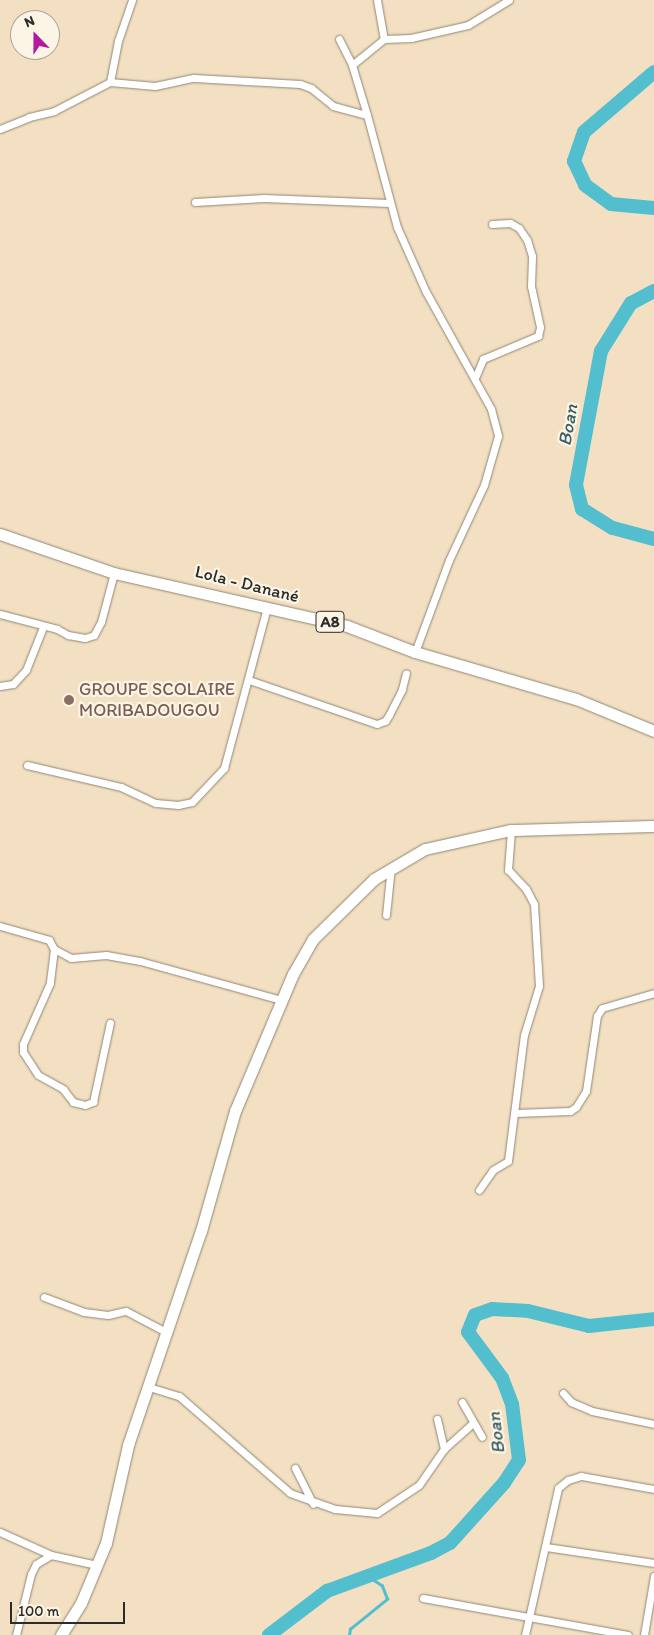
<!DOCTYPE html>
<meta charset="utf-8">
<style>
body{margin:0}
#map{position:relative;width:654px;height:1635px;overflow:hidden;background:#f3e0c2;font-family:Itim,sans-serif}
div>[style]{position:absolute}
.stream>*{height:2.5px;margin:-1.25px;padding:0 1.25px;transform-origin:1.25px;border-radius:1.25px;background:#53bece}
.river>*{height:14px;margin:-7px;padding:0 7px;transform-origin:7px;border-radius:7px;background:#53bece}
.roads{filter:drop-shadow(0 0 1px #8f8676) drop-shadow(0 0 1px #8f8676)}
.minor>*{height:7px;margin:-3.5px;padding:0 3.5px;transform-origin:3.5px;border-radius:3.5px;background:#fff}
.primary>*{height:11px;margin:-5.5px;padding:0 5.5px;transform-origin:5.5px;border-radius:5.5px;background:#fff}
.dots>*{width:14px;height:14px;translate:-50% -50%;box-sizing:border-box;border:2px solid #fcf5e5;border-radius:50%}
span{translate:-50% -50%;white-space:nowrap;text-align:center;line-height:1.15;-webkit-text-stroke:4.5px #fcf5e5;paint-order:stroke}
.shield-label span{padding:1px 4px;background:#fcf5e5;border:1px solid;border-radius:4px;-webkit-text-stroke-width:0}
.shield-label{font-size:16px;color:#2b2b2b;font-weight:700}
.street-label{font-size:18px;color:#2b2b2b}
.education-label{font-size:18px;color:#785e54}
.left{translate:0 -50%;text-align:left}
.water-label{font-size:19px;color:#395e64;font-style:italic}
.north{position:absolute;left:10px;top:10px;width:50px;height:50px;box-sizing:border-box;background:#fcf5e5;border:1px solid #a8a49b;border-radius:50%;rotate:338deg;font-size:14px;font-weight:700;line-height:20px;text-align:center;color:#2b2b2b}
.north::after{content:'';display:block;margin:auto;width:18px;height:22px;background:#b5179e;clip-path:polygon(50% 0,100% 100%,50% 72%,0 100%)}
.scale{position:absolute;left:10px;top:1602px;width:115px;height:22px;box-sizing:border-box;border:2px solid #2b2b2b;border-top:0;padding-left:6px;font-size:15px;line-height:18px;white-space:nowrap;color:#2b2b2b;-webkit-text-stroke:4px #fcf5e5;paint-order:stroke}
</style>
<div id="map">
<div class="stream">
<div style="left:349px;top:1635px;width:6px;rotate:-81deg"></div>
<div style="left:350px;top:1629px;width:48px;rotate:-39deg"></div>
<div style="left:387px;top:1599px;width:14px;rotate:-111deg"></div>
<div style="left:382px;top:1586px;width:18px;rotate:-146deg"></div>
</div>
<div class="river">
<div style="left:654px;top:72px;width:92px;rotate:139.4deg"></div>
<div style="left:584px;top:132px;width:31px;rotate:109deg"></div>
<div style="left:574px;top:161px;width:26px;rotate:65deg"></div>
<div style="left:585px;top:185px;width:32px;rotate:36deg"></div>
<div style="left:611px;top:204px;width:43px;rotate:5.3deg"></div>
<div style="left:654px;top:291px;width:26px;rotate:152deg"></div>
<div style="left:631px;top:303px;width:57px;rotate:122deg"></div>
<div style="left:601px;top:351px;width:136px;rotate:100.6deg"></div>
<div style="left:576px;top:485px;width:25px;rotate:76deg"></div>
<div style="left:582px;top:509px;width:36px;rotate:32deg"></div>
<div style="left:613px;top:528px;width:42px;rotate:15deg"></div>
<div style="left:269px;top:1635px;width:73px;rotate:-37.2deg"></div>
<div style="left:327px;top:1591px;width:111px;rotate:-20.1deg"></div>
<div style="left:431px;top:1553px;width:21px;rotate:-28deg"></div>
<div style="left:450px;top:1543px;width:81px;rotate:-48deg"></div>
<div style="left:504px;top:1483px;width:27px;rotate:-57deg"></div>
<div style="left:519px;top:1460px;width:56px;rotate:-97.1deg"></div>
<div style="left:512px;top:1404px;width:28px;rotate:-111deg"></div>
<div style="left:502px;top:1378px;width:57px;rotate:-126.5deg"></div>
<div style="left:468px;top:1332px;width:18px;rotate:-68deg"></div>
<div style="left:475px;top:1315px;width:18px;rotate:-19deg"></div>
<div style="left:492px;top:1309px;width:36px;rotate:3deg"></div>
<div style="left:528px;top:1311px;width:63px;rotate:13.8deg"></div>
<div style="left:589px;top:1326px;width:65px;rotate:-6.1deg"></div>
</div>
<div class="roads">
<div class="minor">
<div style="left:377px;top:0;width:40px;rotate:80deg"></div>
<div style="left:339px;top:39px;width:29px;rotate:63deg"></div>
<div style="left:352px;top:65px;width:52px;rotate:73.3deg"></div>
<div style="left:352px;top:65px;width:41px;rotate:-39.1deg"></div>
<div style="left:384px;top:39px;width:27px;rotate:-2deg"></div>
<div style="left:411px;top:38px;width:58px;rotate:-12.8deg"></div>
<div style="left:468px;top:25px;width:48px;rotate:-31.4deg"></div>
<div style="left:110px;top:82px;width:42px;rotate:-79deg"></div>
<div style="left:118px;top:41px;width:43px;rotate:-71.1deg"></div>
<div style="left:0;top:129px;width:31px;rotate:-22deg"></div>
<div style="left:29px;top:117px;width:26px;rotate:-13deg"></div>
<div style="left:54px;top:111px;width:63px;rotate:-27.4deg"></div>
<div style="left:110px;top:82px;width:45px;rotate:5.1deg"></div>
<div style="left:155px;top:86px;width:40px;rotate:-12deg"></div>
<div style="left:194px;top:78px;width:106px;rotate:3.2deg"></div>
<div style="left:300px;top:84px;width:12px;rotate:20deg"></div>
<div style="left:311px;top:88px;width:28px;rotate:39deg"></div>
<div style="left:333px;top:106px;width:35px;rotate:15deg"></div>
<div style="left:367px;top:115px;width:116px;rotate:75deg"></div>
<div style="left:397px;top:227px;width:71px;rotate:66deg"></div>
<div style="left:426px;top:292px;width:134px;rotate:60.9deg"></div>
<div style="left:491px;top:409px;width:28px;rotate:75deg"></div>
<div style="left:498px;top:436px;width:51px;rotate:105.9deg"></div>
<div style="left:484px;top:485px;width:83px;rotate:115deg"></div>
<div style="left:449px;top:560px;width:98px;rotate:110.3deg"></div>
<div style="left:195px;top:202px;width:69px;rotate:-3.3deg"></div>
<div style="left:264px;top:198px;width:125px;rotate:2.3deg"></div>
<div style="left:475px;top:378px;width:21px;rotate:-67deg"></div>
<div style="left:483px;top:359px;width:60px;rotate:-22.7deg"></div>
<div style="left:538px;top:336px;width:9px;rotate:-77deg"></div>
<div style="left:540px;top:327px;width:42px;rotate:-102.4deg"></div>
<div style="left:531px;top:286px;width:30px;rotate:-88deg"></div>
<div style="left:532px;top:256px;width:17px;rotate:-107deg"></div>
<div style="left:527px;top:240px;width:14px;rotate:-124deg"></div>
<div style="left:519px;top:228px;width:10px;rotate:-151deg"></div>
<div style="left:510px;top:223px;width:18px;rotate:177deg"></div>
<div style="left:0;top:614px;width:59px;rotate:14.7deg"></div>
<div style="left:57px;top:629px;width:13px;rotate:29deg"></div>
<div style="left:68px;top:635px;width:17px;rotate:10deg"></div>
<div style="left:85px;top:638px;width:9px;rotate:-18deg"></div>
<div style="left:94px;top:635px;width:15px;rotate:-62deg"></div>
<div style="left:101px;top:622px;width:51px;rotate:-75.1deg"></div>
<div style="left:249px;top:680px;width:135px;rotate:19deg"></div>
<div style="left:377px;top:724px;width:9px;rotate:-21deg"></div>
<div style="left:385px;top:721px;width:7px;rotate:-56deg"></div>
<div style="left:389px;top:715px;width:29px;rotate:-63deg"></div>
<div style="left:402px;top:689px;width:16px;rotate:-76deg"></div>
<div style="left:0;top:686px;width:13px;rotate:-9deg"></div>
<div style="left:13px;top:684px;width:19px;rotate:-47deg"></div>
<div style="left:26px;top:670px;width:46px;rotate:-68.4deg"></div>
<div style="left:27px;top:765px;width:97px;rotate:13.2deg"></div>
<div style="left:121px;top:787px;width:38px;rotate:25deg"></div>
<div style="left:156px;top:803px;width:22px;rotate:5deg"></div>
<div style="left:178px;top:805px;width:14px;rotate:-12deg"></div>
<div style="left:192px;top:802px;width:47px;rotate:-46.7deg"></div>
<div style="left:224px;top:768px;width:166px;rotate:-75deg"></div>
<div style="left:386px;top:915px;width:48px;rotate:-84.1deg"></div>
<div style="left:0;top:926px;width:51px;rotate:15.9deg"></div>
<div style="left:49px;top:940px;width:10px;rotate:61deg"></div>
<div style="left:54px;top:949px;width:19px;rotate:28deg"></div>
<div style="left:71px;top:958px;width:35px;rotate:-5deg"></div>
<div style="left:106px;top:955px;width:35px;rotate:10deg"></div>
<div style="left:140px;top:961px;width:147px;rotate:15.4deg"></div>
<div style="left:54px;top:949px;width:34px;rotate:97deg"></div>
<div style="left:50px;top:983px;width:67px;rotate:113.9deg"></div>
<div style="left:23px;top:1044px;width:8px;rotate:90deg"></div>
<div style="left:23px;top:1052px;width:27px;rotate:57deg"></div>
<div style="left:38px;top:1075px;width:29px;rotate:29deg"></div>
<div style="left:63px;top:1089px;width:16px;rotate:52deg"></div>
<div style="left:73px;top:1102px;width:12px;rotate:14deg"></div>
<div style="left:85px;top:1105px;width:9px;rotate:-21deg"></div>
<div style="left:93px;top:1102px;width:81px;rotate:-77.9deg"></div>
<div style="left:516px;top:1113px;width:54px;rotate:-2.1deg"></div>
<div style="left:570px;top:1111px;width:7px;rotate:-34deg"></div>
<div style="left:576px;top:1107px;width:19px;rotate:-58deg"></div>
<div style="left:586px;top:1091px;width:76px;rotate:-81.7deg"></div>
<div style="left:597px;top:1016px;width:9px;rotate:-58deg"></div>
<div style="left:602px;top:1008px;width:54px;rotate:-16.1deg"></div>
<div style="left:479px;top:1190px;width:24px;rotate:-55deg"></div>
<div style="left:493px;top:1170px;width:17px;rotate:-31deg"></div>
<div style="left:508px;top:1161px;width:127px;rotate:-82.8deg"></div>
<div style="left:524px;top:1035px;width:51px;rotate:-73deg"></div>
<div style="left:539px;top:986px;width:82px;rotate:-93.5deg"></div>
<div style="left:534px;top:904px;width:17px;rotate:-118deg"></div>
<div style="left:526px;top:889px;width:26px;rotate:-133deg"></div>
<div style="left:508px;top:870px;width:40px;rotate:-85.7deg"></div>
<div style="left:44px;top:1297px;width:43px;rotate:20.6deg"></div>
<div style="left:84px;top:1312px;width:24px;rotate:7deg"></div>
<div style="left:108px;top:1315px;width:18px;rotate:-13deg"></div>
<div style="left:126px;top:1311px;width:47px;rotate:27.6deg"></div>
<div style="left:149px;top:1387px;width:31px;rotate:17deg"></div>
<div style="left:179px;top:1396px;width:147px;rotate:41.1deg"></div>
<div style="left:290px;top:1493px;width:48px;rotate:19.6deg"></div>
<div style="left:335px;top:1509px;width:42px;rotate:5.4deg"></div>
<div style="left:377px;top:1513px;width:50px;rotate:-33.7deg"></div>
<div style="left:419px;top:1485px;width:44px;rotate:-55.2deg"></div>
<div style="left:444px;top:1449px;width:31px;rotate:-103deg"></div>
<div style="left:563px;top:1393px;width:12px;rotate:48deg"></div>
<div style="left:571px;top:1402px;width:23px;rotate:23deg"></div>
<div style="left:592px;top:1411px;width:63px;rotate:11.8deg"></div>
<div style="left:462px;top:1402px;width:40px;rotate:60.3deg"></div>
<div style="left:444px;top:1449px;width:38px;rotate:-42deg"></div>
<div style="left:295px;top:1468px;width:40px;rotate:63.4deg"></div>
<div style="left:0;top:1532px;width:56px;rotate:24.3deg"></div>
<div style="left:51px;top:1555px;width:47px;rotate:12.3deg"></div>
<div style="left:546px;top:1547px;width:109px;rotate:8.4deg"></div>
<div style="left:423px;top:1598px;width:208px;rotate:10.2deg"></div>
<div style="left:16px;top:1635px;width:63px;rotate:-76.2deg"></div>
<div style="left:31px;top:1574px;width:11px;rotate:-63deg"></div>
<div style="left:36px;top:1564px;width:17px;rotate:-31deg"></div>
<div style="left:525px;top:1635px;width:151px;rotate:-77.3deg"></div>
<div style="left:558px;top:1488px;width:13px;rotate:-39deg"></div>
<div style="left:568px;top:1480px;width:14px;rotate:-17deg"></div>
<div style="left:581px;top:1476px;width:74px;rotate:10.1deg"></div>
<div style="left:644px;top:1635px;width:60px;rotate:-80.4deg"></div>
</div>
<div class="primary">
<div style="left:0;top:534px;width:120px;rotate:18.9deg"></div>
<div style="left:114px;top:573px;width:239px;rotate:12.8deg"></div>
<div style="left:347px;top:626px;width:73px;rotate:20.9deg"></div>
<div style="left:415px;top:652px;width:168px;rotate:16.3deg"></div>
<div style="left:576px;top:699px;width:84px;rotate:22.3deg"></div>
<div style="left:61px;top:1635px;width:38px;rotate:-58deg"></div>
<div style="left:81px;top:1603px;width:65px;rotate:-67.4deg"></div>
<div style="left:106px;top:1543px;width:100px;rotate:-77.3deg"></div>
<div style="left:128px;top:1445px;width:226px;rotate:-71.2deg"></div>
<div style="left:201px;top:1231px;width:125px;rotate:-74.2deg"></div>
<div style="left:235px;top:1111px;width:149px;rotate:-67.1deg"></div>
<div style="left:293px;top:974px;width:40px;rotate:-60.3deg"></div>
<div style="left:313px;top:939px;width:86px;rotate:-44.5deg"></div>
<div style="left:374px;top:879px;width:59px;rotate:-30.5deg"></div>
<div style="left:425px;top:849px;width:88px;rotate:-12.5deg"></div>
<div style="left:511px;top:830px;width:143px;rotate:-1.6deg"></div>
</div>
</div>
<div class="dots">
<div style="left:69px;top:700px;background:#8d6e63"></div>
</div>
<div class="shield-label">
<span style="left:330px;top:622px">A8</span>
</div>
<div class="street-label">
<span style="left:247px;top:584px;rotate:14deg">Lola - Danané</span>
</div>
<div class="education-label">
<span class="left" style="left:79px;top:700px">GROUPE SCOLAIRE<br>MORIBADOUGOU</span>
</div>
<div class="water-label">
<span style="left:568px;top:425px;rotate:-80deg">Boan</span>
<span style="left:496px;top:1433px;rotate:-97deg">Boan</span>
</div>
<div class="north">N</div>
<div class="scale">100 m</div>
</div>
